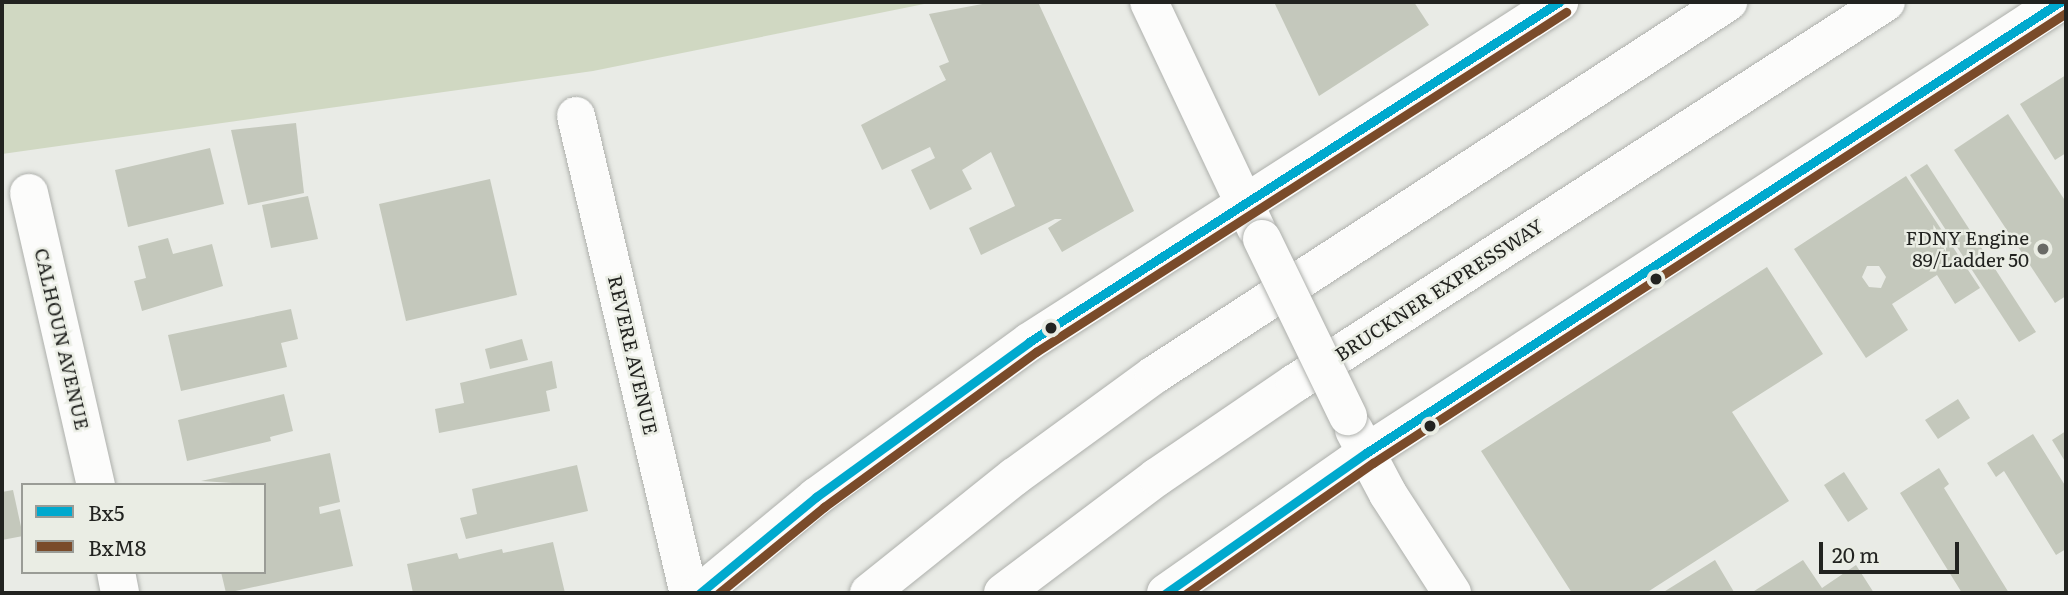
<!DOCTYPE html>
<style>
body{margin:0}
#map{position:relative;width:2068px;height:595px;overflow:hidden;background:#e9ebe6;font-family:Literata,serif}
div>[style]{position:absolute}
.green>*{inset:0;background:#d0d8c2}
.building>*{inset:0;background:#c4c8bc}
.roads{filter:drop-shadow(0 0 2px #aeb0ac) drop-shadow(0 0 2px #aeb0ac)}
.minor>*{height:38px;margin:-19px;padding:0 19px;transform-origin:19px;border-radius:19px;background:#fcfcfb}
.secondary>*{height:38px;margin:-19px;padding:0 19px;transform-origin:19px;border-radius:19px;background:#fcfcfb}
.motorway>*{height:38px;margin:-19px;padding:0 19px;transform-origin:19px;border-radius:19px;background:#fcfcfb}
.bridges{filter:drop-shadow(0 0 2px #aeb0ac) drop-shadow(0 0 2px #aeb0ac)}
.secondary-bridge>*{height:38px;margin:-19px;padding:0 19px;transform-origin:19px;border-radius:19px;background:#fcfcfb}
.bus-1>*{height:9px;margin:-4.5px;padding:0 4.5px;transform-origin:4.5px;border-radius:4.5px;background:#00a9ce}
.bus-2>*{height:9px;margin:-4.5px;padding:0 4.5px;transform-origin:4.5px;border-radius:4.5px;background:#7a4b2a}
.dots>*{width:19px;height:19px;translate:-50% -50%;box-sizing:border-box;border:4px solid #eaede4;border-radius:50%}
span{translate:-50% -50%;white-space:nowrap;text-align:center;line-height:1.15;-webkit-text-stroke:5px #eaede4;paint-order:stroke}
.poi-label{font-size:19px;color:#222320}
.right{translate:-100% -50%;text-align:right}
.street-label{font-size:19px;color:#222320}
.frame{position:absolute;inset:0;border:4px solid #222320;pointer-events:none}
.legend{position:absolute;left:21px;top:483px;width:245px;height:91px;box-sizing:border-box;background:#eaede4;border:2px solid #9a9c96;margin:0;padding:9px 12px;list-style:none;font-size:21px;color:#222320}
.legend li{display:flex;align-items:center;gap:14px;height:35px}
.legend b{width:35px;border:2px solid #9a9c96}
.scale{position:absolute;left:1819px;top:542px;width:140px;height:32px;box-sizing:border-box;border:4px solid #222320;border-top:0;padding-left:9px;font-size:21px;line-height:24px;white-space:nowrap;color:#222320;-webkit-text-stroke:5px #eaede4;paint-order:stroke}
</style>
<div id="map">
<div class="green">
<div style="clip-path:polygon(2px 2px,934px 2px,593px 71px,2px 154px)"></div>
</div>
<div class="building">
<div style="clip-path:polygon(993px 2px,1038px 2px,1134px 211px,1062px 252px,1048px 228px,1062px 219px,1055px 219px,981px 255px,969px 228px,1015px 206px,991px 152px,962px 170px,972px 189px,930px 210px,911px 170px,935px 158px,930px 147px,882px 170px,861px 125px,946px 80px,939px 66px,949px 62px,929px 14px)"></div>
<div style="clip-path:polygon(1274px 2px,1414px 2px,1429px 25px,1319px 96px)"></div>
<div style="clip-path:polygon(2066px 75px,2066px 153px,2055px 160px,2020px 104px)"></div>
<div style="clip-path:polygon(2008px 114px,2066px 202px,2066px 296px,2055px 303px,1954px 150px)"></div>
<div style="clip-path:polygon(296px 123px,304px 193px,248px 205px,231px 130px)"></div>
<div style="clip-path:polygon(210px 148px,224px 204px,128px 227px,115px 170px)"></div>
<div style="clip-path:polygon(1927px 164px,2036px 332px,2019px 342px,1910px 175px)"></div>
<div style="clip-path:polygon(evenodd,1906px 176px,1980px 288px,1955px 304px,1937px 275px,1892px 304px,1908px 330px,1866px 358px,1794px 249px,1906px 176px,1867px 266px,1879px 266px,1886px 277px,1881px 288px,1869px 287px,1862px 277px,1867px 266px)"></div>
<div style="clip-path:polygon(490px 179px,517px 295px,406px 321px,379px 204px)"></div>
<div style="clip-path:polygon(308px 196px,318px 239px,271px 248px,262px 205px)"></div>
<div style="clip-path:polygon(168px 238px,173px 254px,212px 244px,223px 286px,142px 311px,134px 281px,146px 278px,138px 246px)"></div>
<div style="clip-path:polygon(1767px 267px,1823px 354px,1732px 412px,1789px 501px,1646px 593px,1572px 593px,1481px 451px)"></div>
<div style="clip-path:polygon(291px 309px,298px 339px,281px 343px,287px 367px,181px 391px,168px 335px)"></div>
<div style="clip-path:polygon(522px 339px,528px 360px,490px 369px,485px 349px)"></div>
<div style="clip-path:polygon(552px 361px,557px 388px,546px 391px,550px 411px,439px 433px,435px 409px,464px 403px,460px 383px)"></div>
<div style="clip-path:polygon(284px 394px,293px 431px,270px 437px,271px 441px,187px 461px,178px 420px)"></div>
<div style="clip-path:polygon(1958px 399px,1970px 418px,1938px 439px,1925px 420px)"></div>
<div style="clip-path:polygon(2066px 431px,2066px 463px,2052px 440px)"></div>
<div style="clip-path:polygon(2033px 434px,2066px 487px,2066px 549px,2056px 555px,2004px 471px,1996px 477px,1987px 463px)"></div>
<div style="clip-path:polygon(330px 453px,340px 502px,319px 507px,320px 514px,340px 509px,353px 566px,226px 593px,221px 572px,264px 572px,264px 485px,201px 481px)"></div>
<div style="clip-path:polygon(577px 465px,588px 511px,466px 539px,460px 518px,477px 514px,472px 489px)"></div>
<div style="clip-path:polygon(1939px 468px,1949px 484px,1944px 488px,2009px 593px,1962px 593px,1900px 493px)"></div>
<div style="clip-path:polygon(1844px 472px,1868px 509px,1848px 522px,1824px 485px)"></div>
<div style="clip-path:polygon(13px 490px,23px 536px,2px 540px,2px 492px)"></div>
<div style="clip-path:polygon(553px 542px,565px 593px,413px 593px,407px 564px,457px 553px,459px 559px,502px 549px,503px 553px)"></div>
<div style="clip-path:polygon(1715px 560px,1734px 592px,1662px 593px)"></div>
<div style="clip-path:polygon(1803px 560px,1822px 588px,1856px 565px,1874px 593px,1751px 593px)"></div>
</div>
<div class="roads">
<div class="minor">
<div style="left:576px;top:116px;width:490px;rotate:76.7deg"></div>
<div style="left:29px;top:193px;width:300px;rotate:77.1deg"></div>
<div style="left:116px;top:572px;width:21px;rotate:79deg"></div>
</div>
<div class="secondary">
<div style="left:1149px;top:2px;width:250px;rotate:64.7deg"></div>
<div style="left:1354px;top:430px;width:72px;rotate:62deg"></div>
<div style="left:1388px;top:494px;width:118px;rotate:57.1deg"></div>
<div style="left:700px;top:593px;width:151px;rotate:-39.6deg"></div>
<div style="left:816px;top:497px;width:263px;rotate:-36deg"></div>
<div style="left:1029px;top:342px;width:630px;rotate:-32.68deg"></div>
<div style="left:1166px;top:593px;width:244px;rotate:-35deg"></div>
<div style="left:1366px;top:453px;width:828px;rotate:-33.02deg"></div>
</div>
<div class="motorway">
<div style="left:869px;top:593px;width:186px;rotate:-38.7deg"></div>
<div style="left:1014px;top:477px;width:173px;rotate:-36.1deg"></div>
<div style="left:1154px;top:375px;width:685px;rotate:-33.02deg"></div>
<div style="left:1003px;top:593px;width:193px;rotate:-37deg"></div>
<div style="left:1157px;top:477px;width:167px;rotate:-34.3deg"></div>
<div style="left:1295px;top:383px;width:703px;rotate:-32.81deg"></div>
</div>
</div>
<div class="bridges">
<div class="secondary-bridge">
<div style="left:1262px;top:239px;width:197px;rotate:64.1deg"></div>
</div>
</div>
<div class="bus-1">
<div style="left:700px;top:593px;width:151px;rotate:-39.6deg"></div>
<div style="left:816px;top:497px;width:263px;rotate:-36deg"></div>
<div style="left:1029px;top:342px;width:630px;rotate:-32.68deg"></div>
<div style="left:1166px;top:593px;width:244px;rotate:-35deg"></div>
<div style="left:1366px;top:453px;width:828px;rotate:-33.02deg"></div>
</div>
<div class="bus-2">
<div style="left:719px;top:593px;width:136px;rotate:-39.3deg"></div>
<div style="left:824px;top:507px;width:263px;rotate:-36.2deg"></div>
<div style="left:1036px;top:352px;width:630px;rotate:-32.68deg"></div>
<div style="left:1187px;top:593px;width:227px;rotate:-35deg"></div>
<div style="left:1373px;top:463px;width:826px;rotate:-33deg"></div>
</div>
<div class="dots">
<div style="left:2043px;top:249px;background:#686965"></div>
<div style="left:1656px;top:279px;background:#222320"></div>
<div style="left:1051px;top:328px;background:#222320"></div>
<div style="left:1430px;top:426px;background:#222320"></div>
</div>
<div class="poi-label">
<span class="right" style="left:2029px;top:249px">FDNY Engine<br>89/Ladder 50</span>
</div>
<div class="street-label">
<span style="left:1439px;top:290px;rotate:-33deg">BRUCKNER EXPRESSWAY</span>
<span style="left:62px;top:339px;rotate:77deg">CALHOUN AVENUE</span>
<span style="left:633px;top:355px;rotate:77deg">REVERE AVENUE</span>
</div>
<div class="frame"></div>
<ul class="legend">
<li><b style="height:9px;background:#00a9ce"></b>Bx5</li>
<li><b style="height:9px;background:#7a4b2a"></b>BxM8</li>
</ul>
<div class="scale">20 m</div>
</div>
